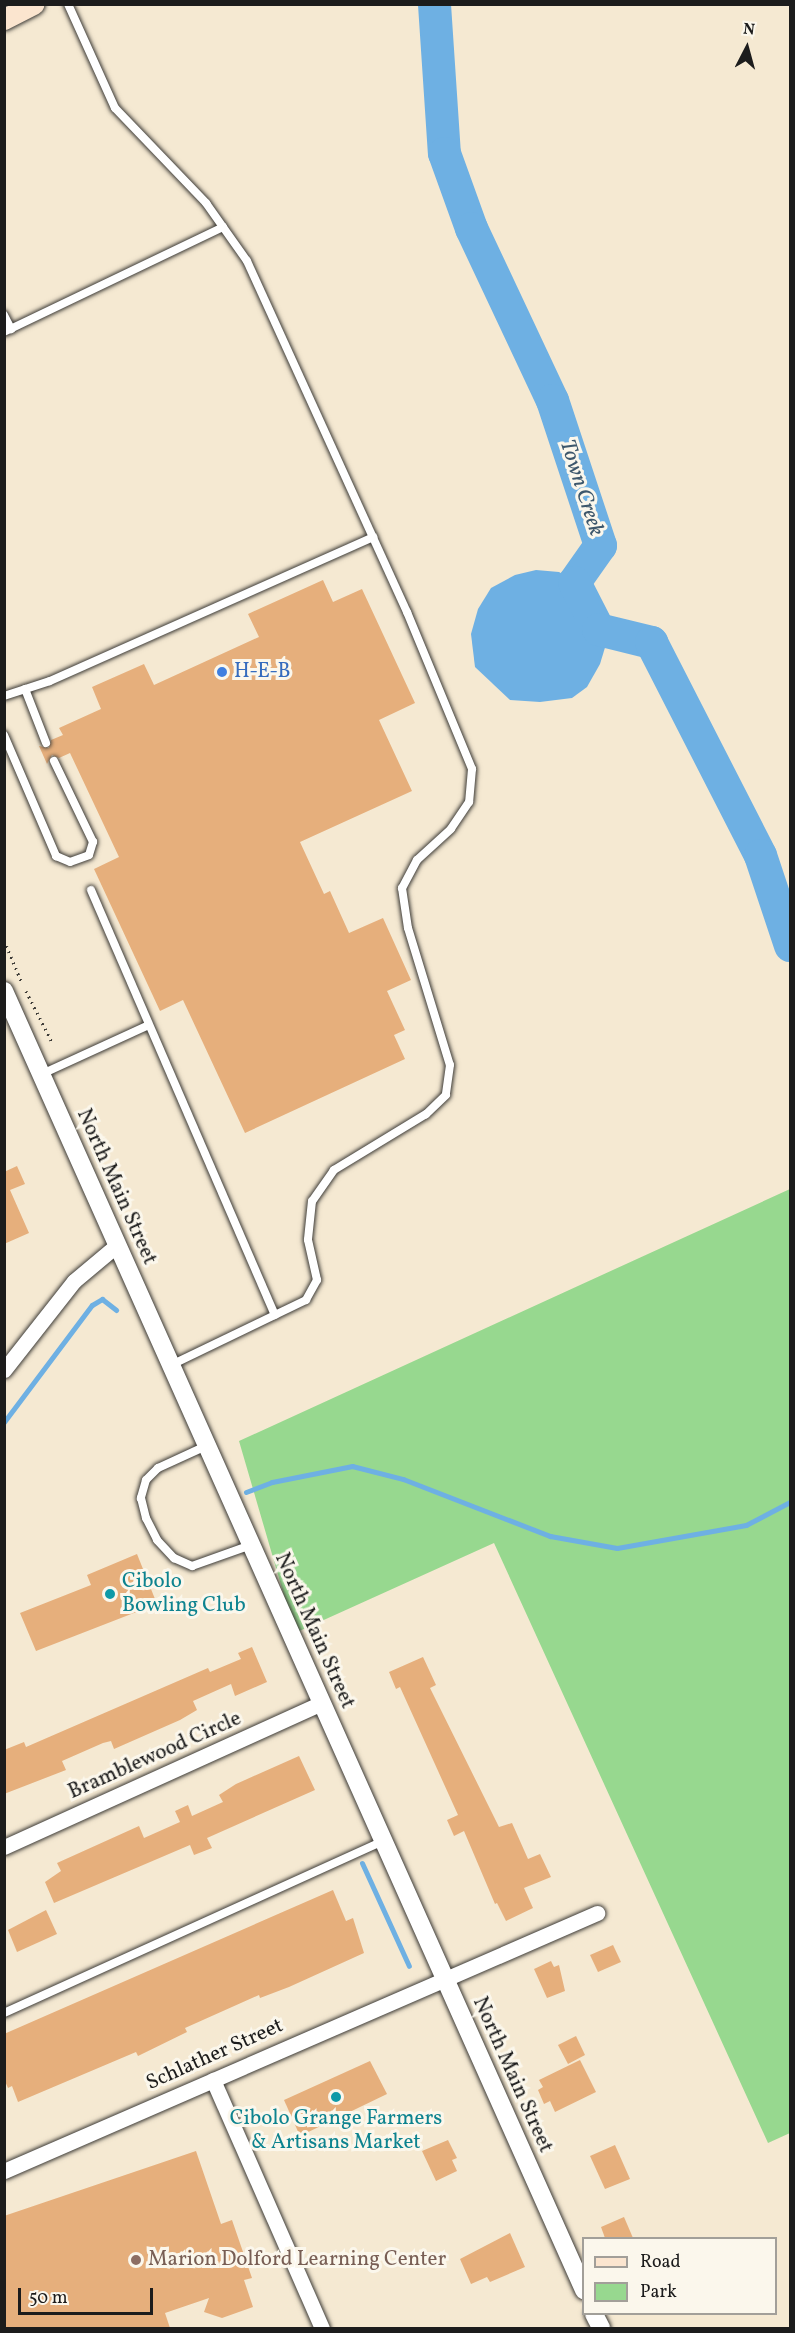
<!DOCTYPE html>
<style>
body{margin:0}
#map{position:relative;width:795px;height:2333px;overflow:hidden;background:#f5e9d2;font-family:Vollkorn,serif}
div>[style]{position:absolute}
.green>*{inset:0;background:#97d88f}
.water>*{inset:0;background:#6eb0e3}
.stream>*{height:5px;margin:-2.5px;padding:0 2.5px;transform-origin:2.5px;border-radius:2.5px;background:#6eb0e3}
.river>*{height:33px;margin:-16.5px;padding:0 16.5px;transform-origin:16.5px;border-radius:16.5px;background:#6eb0e3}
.building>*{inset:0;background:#e6af7c}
.path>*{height:3px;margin-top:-1.5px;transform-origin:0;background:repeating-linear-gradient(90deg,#3d3b37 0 1.5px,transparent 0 6px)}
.roads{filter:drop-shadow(0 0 2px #3d3b37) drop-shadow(0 0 2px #3d3b37)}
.service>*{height:8px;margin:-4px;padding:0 4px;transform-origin:4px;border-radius:4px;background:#fff}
.minor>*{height:15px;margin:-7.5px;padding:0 7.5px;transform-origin:7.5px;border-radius:7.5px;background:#fff}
.tertiary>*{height:18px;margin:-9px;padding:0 9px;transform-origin:9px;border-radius:9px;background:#fff}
.secondary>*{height:21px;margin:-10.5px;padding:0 10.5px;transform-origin:10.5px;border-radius:10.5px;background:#fbe5cf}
.dots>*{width:16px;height:16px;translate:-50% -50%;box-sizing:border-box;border:3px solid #fbf7ec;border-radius:50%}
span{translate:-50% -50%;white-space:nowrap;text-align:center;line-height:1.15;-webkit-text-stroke:6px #fbf7ec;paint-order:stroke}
.shop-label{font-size:21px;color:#366cbe}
.left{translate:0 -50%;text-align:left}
.street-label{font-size:21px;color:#1c1c1c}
.culture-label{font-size:21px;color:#0d838f}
.education-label{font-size:21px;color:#785e54}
.water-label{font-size:22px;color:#3d576c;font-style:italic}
.frame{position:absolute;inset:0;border:6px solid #1c1c1c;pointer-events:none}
.legend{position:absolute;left:582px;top:2237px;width:195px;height:78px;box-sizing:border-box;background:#fbf7ec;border:2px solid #a29f99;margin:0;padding:8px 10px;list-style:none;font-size:18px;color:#1c1c1c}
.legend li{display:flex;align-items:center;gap:12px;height:30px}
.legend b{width:30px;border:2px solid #a29f99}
.north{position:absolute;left:717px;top:18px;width:60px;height:60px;-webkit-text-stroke:4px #fbf7ec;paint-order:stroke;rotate:6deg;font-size:16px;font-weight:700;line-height:24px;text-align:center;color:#1c1c1c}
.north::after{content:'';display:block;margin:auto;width:21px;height:27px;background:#1c1c1c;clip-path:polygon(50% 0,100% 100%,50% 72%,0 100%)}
.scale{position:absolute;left:18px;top:2288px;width:135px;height:27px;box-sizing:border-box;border:3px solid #1c1c1c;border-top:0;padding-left:8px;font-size:18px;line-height:21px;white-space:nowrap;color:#1c1c1c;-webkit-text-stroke:4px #fbf7ec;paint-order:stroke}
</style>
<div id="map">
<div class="green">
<div style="clip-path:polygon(790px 1189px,790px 2133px,768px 2143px,494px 1543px,295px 1633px,239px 1441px)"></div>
</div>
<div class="water">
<div style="clip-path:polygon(536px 570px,559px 572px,587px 588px,603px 612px,607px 641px,600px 664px,587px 687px,572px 698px,540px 702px,510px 700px,475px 667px,471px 634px,478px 609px,491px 588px,515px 575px)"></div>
</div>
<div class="stream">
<div style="left:4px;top:1422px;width:146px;rotate:-53.1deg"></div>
<div style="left:92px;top:1305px;width:12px;rotate:-31deg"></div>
<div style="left:102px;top:1299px;width:18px;rotate:38deg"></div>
<div style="left:246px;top:1492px;width:28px;rotate:-21deg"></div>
<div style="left:272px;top:1482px;width:82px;rotate:-11.3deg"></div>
<div style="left:352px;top:1466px;width:53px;rotate:14.3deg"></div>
<div style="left:403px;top:1479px;width:158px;rotate:21.2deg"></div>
<div style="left:550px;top:1536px;width:68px;rotate:10.2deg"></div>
<div style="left:617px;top:1548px;width:131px;rotate:-10.1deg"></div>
<div style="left:746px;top:1525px;width:50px;rotate:-27.6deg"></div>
<div style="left:362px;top:1863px;width:113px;rotate:65.5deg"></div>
</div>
<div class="river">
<div style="left:434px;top:4px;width:149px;rotate:86.2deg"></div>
<div style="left:444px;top:153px;width:80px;rotate:70.2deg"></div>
<div style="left:471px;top:228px;width:190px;rotate:64.8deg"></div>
<div style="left:552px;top:400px;width:153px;rotate:71.7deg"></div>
<div style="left:600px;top:545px;width:45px;rotate:125.1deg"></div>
<div style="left:574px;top:582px;width:53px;rotate:62.9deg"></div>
<div style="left:598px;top:629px;width:55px;rotate:13.8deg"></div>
<div style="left:651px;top:642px;width:239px;rotate:62.9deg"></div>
<div style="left:760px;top:855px;width:95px;rotate:71.6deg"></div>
</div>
<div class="building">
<div style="clip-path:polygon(323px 580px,333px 602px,362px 589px,415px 703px,379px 720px,412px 791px,300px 842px,324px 894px,330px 891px,349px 933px,383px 918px,411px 980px,387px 991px,405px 1030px,394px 1035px,405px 1059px,245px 1133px,183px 1000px,160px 1011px,94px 869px,119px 857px,70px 753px,59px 758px,52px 755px,47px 764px,39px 746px,49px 748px,51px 740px,63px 735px,59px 728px,101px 709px,92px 687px,144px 664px,154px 685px,259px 637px,248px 614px)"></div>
<div style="clip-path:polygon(17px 1166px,25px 1184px,10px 1190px,29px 1233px,4px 1244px,4px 1172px)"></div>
<div style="clip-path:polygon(137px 1554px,157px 1604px,36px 1651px,20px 1613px,91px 1585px,87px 1575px)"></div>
<div style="clip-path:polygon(252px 1647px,267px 1682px,235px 1696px,231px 1684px,193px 1701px,197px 1710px,180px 1720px,114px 1749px,111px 1741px,103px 1743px,62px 1761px,66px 1770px,4px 1794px,4px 1750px,24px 1742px,26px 1747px,208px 1668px,210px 1672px,241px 1659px,238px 1653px)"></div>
<div style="clip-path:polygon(423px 1657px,436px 1685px,430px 1688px,499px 1827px,512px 1823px,528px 1859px,540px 1854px,551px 1877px,524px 1888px,533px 1908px,506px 1921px,497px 1903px,495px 1904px,464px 1831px,454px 1836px,447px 1820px,458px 1815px,400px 1687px,396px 1689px,389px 1672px)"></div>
<div style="clip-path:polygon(299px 1756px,315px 1790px,207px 1838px,212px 1848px,194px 1855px,190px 1845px,54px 1903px,45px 1882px,61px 1871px,57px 1863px,139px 1826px,144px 1838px,180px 1822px,175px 1811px,188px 1805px,192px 1816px,223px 1802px,219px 1795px,236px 1784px)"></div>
<div style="clip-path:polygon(333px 1890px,346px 1921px,353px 1918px,364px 1953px,289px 1987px,260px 1998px,259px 1995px,185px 2028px,187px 2032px,138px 2056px,136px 2052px,18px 2102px,12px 2086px,8px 2088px,4px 2079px,4px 2034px)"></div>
<div style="clip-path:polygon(46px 1910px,57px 1934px,17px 1952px,8px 1930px)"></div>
<div style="clip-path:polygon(613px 1945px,621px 1962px,598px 1972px,590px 1955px)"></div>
<div style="clip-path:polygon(551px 1961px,554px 1967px,559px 1965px,565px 1991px,547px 1998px,534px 1969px)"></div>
<div style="clip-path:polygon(576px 2036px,585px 2055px,568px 2064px,558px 2045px)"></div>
<div style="clip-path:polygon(580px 2060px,596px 2092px,555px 2112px,550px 2101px,544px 2104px,538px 2090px,543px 2087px,539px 2080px)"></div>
<div style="clip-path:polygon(370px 2061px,387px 2094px,300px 2136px,284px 2100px)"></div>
<div style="clip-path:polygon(448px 2140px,457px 2158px,452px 2160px,457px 2171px,436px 2181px,422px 2151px)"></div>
<div style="clip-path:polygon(615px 2145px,630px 2179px,605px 2189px,590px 2156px)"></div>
<div style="clip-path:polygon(196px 2151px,221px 2224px,232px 2220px,252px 2278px,244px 2280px,253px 2307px,222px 2318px,204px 2312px,209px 2298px,165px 2313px,170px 2328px,4px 2328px,4px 2216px)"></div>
<div style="clip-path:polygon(624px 2217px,633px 2238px,605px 2238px,601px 2227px)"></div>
<div style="clip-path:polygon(510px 2233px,525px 2267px,490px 2282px,487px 2277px,471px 2284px,460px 2259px)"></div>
</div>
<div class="path">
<div style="left:4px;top:940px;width:47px;rotate:67.3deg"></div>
<div style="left:26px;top:991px;width:59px;rotate:63deg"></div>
</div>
<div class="roads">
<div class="service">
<div style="left:68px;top:4px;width:114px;rotate:65.7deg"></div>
<div style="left:115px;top:108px;width:132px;rotate:46.2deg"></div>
<div style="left:206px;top:203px;width:71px;rotate:54.7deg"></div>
<div style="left:247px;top:261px;width:386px;rotate:65.5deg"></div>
<div style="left:407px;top:612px;width:170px;rotate:67.5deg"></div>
<div style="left:472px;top:769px;width:33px;rotate:95deg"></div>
<div style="left:469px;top:802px;width:32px;rotate:124deg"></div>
<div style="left:451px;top:829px;width:46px;rotate:137.6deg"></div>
<div style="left:417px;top:860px;width:32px;rotate:118deg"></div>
<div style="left:402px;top:888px;width:40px;rotate:81.5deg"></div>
<div style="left:408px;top:928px;width:143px;rotate:73deg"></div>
<div style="left:450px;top:1065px;width:30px;rotate:98deg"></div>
<div style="left:446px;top:1095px;width:28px;rotate:136deg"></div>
<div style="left:426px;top:1114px;width:108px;rotate:148.7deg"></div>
<div style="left:334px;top:1170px;width:38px;rotate:125deg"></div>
<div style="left:312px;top:1201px;width:39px;rotate:96deg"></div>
<div style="left:308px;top:1240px;width:41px;rotate:77.3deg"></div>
<div style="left:317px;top:1280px;width:23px;rotate:119deg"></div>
<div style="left:306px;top:1300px;width:150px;rotate:154.3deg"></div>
<div style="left:4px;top:315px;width:16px;rotate:63deg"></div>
<div style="left:4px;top:332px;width:243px;rotate:-25.6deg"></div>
<div style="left:25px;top:689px;width:58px;rotate:68.7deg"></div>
<div style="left:4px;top:696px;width:48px;rotate:-18.1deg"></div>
<div style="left:50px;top:681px;width:354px;rotate:-24deg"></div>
<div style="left:4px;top:735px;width:132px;rotate:66.7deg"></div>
<div style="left:56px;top:856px;width:15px;rotate:23deg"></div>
<div style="left:70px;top:862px;width:20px;rotate:-20deg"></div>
<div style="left:89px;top:855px;width:14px;rotate:-73deg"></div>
<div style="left:93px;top:842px;width:90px;rotate:-115.7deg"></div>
<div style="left:91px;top:890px;width:463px;rotate:66.6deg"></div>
<div style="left:42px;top:1074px;width:115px;rotate:-24.6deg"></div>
<div style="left:206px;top:1446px;width:53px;rotate:155.4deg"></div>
<div style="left:158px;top:1468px;width:17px;rotate:135deg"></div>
<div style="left:146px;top:1480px;width:19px;rotate:106deg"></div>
<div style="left:141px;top:1498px;width:21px;rotate:76deg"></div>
<div style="left:146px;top:1518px;width:25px;rotate:63deg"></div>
<div style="left:157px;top:1540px;width:25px;rotate:47deg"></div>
<div style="left:174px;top:1558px;width:20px;rotate:24deg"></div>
<div style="left:192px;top:1566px;width:63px;rotate:-19.6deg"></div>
<div style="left:4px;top:2013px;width:416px;rotate:-24.4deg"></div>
</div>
<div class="minor">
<div style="left:4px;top:1370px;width:113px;rotate:-51.8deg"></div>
<div style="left:74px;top:1281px;width:56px;rotate:-39.9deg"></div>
<div style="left:4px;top:1847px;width:349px;rotate:-24.4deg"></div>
<div style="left:213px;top:2080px;width:271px;rotate:66.3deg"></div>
<div style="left:4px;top:2171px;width:647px;rotate:-23.51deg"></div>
</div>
<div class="tertiary">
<div style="left:4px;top:991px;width:1423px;rotate:65.94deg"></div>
<div style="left:594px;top:2314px;width:16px;rotate:63deg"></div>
</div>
<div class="secondary">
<div style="left:4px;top:19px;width:33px;rotate:-27deg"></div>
</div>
</div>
<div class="dots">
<div style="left:222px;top:672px;background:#3f7fe0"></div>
<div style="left:110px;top:1594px;background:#0f9aa8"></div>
<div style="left:336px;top:2097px;background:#0f9aa8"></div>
<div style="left:136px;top:2260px;background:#8d6e63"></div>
</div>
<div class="shop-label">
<span class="left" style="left:234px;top:672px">H-E-B</span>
</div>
<div class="street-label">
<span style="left:116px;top:1187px;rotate:66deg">North Main Street</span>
<span style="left:314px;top:1631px;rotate:66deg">North Main Street</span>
<span style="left:155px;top:1756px;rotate:-24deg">Bramblewood Circle</span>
<span style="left:215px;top:2055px;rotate:-24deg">Schlather Street</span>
<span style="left:512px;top:2075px;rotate:66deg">North Main Street</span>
</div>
<div class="culture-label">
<span class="left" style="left:122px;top:1594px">Cibolo<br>Bowling Club</span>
<span style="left:336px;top:2131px">Cibolo Grange Farmers<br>&amp; Artisans Market</span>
</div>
<div class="education-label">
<span class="left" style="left:148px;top:2260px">Marion Dolford Learning Center</span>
</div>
<div class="water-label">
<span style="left:581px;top:488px;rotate:72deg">Town Creek</span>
</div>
<div class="frame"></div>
<ul class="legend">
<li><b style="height:8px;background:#fbe5cf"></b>Road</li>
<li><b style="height:16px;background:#97d88f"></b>Park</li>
</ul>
<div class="north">N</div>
<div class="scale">50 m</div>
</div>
